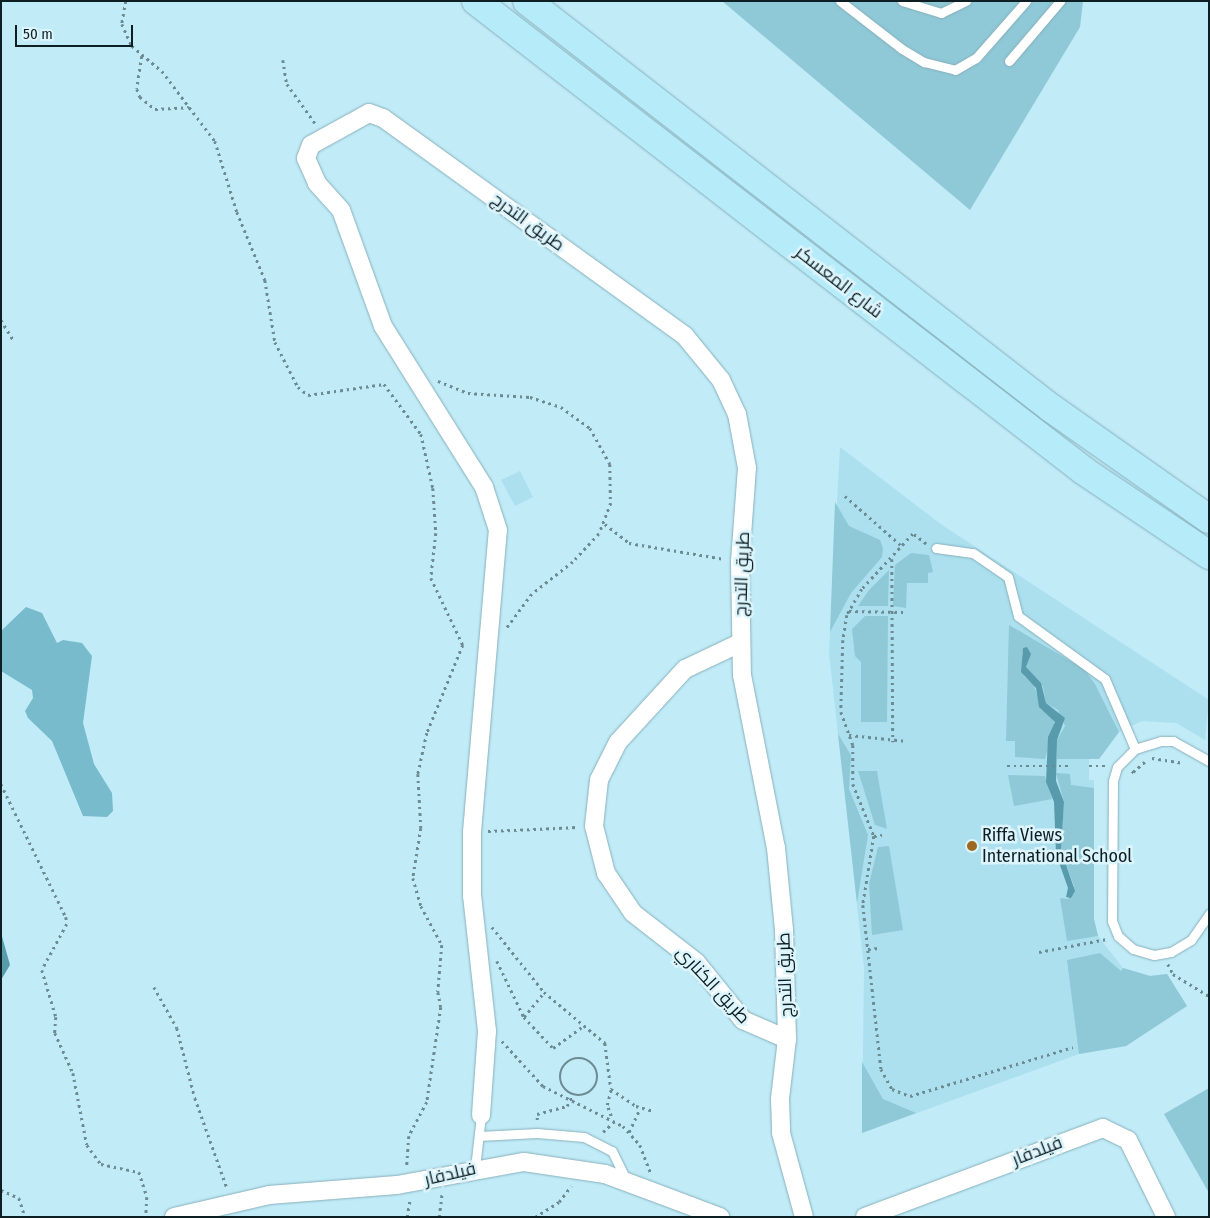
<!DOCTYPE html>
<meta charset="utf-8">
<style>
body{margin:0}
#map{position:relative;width:1210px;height:1218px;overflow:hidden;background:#c1ebf7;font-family:"Fira Sans Condensed",Cairo,sans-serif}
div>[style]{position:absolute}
.built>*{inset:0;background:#ace0ee}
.green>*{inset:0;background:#8fc8d7}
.forest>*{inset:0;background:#78bbcc}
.water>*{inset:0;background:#589bac}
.path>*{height:2.5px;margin-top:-1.25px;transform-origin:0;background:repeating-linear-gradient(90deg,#6d8b93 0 2.5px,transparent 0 6.5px)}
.path>.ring{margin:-1.25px;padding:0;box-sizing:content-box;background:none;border:2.5px solid #6d8b93;border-radius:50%}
.roads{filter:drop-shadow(0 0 1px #87b0bb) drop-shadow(0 0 1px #87b0bb)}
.lane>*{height:9px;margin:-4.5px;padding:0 4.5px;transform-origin:4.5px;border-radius:4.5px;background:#fff}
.street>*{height:18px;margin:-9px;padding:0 9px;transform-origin:9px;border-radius:9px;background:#fff}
.primary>*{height:28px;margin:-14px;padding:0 14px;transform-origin:14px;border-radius:14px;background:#b6ebf9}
.dots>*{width:14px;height:14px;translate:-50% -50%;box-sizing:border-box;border:2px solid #dcf5fc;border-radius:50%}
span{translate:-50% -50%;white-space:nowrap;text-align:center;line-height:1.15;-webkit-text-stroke:5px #dcf5fc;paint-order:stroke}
.street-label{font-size:18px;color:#0e1f23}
.poi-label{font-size:18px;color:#0e1f23}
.left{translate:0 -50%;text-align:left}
.frame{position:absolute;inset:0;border:2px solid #0e1f23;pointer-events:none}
.scale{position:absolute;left:15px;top:25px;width:118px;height:22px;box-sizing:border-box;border:2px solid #0e1f23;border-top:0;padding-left:6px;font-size:15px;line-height:18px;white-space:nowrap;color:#0e1f23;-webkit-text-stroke:4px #dcf5fc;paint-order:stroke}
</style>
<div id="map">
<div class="built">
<div style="clip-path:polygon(840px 447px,942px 525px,1209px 700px,1205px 740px,1176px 723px,1142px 721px,1119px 732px,1099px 759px,1089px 759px,1089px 780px,1094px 780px,1094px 919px,1098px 936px,1123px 968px,1150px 976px,1167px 974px,1187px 1006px,1126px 1046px,1079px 1054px,862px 1133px,864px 968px,829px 653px)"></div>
<div style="clip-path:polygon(520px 471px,533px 497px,515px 506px,501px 480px)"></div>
</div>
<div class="green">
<div style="clip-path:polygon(722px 1px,1083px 1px,1080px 27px,970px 210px)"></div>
<div style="clip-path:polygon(835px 502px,849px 526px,880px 540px,883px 548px,882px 557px,851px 593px,830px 632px)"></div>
<div style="clip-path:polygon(911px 553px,929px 555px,933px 572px,928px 573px,928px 583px,907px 583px,906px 608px,893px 606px,895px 565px)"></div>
<div style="clip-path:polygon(889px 570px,888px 606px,858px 606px,869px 590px)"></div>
<div style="clip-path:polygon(865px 616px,888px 616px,887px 722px,861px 722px,861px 662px,855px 656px,852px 629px)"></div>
<div style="clip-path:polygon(1009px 625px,1084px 669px,1095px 684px,1119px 732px,1099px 759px,1057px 759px,1057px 740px,1065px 726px,1058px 710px,1046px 703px,1043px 687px,1026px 667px,1029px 657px,1022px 652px,1024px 676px,1034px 685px,1041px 709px,1052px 716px,1055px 725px,1045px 759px,1015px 757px,1015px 741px,1006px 741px)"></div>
<div style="clip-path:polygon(838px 734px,851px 755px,849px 789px,868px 835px,857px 903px)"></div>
<div style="clip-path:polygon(858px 771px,877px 771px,887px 829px,875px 825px)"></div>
<div style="clip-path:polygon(1056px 773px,1070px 774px,1071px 785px,1094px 788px,1094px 919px,1098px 936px,1067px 941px,1060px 898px,1068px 899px,1074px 886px,1061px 850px,1064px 802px)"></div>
<div style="clip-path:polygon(1008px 775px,1045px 776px,1052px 799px,1014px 806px)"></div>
<div style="clip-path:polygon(889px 846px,903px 930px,872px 935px,869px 884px,878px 847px)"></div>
<div style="clip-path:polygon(1100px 953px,1121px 971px,1123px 968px,1150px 976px,1167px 974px,1187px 1006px,1126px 1046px,1079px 1054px,1067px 960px)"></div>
<div style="clip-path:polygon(862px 1062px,883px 1099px,916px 1113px,862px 1133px)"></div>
<div style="clip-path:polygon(1209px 1088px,1209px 1193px,1164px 1114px)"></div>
</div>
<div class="forest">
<div style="clip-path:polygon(26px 607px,42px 613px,57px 643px,63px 640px,82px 643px,92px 656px,83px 723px,94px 764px,112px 793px,113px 811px,107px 817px,83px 816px,52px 741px,28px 718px,25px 711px,33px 698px,32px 690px,1px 671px,1px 631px)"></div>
</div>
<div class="water">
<div style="clip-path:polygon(1027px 647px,1031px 654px,1026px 667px,1041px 683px,1046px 703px,1065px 718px,1057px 740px,1056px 781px,1064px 802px,1061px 850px,1075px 891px,1071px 898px,1066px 897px,1068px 888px,1056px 854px,1054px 802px,1046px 782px,1048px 737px,1055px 722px,1039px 707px,1036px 688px,1021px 672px,1023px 648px)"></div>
<div style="clip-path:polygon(1px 933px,10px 965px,1px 980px)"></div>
</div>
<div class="path">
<div style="left:126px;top:1px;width:23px;rotate:100deg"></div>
<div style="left:122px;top:24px;width:24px;rotate:66deg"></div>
<div style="left:132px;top:46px;width:39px;rotate:40deg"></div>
<div style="left:162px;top:71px;width:88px;rotate:52.9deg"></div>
<div style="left:215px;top:141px;width:74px;rotate:72.8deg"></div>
<div style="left:237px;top:212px;width:74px;rotate:67.6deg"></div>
<div style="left:265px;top:280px;width:63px;rotate:80.8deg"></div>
<div style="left:275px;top:342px;width:51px;rotate:62.9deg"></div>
<div style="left:298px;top:387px;width:13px;rotate:39deg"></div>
<div style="left:308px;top:395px;width:77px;rotate:-8.2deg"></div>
<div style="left:384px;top:384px;width:62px;rotate:53.5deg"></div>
<div style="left:421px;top:434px;width:55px;rotate:77.5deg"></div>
<div style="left:433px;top:488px;width:45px;rotate:86.2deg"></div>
<div style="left:436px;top:533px;width:45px;rotate:96.3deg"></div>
<div style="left:431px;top:578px;width:74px;rotate:64.5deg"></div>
<div style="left:463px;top:645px;width:95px;rotate:112.2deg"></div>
<div style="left:427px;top:733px;width:42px;rotate:102.4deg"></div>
<div style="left:418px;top:774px;width:54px;rotate:86.8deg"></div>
<div style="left:421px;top:828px;width:51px;rotate:99.1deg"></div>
<div style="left:413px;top:878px;width:29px;rotate:74deg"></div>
<div style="left:421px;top:906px;width:44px;rotate:61.7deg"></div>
<div style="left:442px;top:945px;width:47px;rotate:94.9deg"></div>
<div style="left:438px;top:992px;width:15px;rotate:79deg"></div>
<div style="left:441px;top:1007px;width:96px;rotate:98.4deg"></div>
<div style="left:427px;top:1102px;width:38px;rotate:118deg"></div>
<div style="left:409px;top:1136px;width:30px;rotate:94deg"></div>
<div style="left:142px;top:56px;width:33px;rotate:99deg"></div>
<div style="left:137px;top:89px;width:9px;rotate:69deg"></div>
<div style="left:140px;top:97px;width:19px;rotate:39deg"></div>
<div style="left:155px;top:109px;width:34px;rotate:-3deg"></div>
<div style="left:283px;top:60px;width:24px;rotate:81deg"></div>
<div style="left:287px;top:84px;width:48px;rotate:54.3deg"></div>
<div style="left:1px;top:320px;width:25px;rotate:58deg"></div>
<div style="left:438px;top:381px;width:32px;rotate:22deg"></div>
<div style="left:468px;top:393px;width:62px;rotate:3.7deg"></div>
<div style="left:530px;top:397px;width:33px;rotate:18deg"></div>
<div style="left:561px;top:407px;width:36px;rotate:36deg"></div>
<div style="left:590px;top:428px;width:41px;rotate:60.9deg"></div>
<div style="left:610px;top:464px;width:39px;rotate:89deg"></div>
<div style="left:611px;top:503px;width:33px;rotate:111deg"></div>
<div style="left:599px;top:534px;width:38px;rotate:133deg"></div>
<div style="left:573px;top:562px;width:52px;rotate:142deg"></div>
<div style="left:532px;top:594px;width:44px;rotate:126.6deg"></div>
<div style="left:845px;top:496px;width:76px;rotate:41.3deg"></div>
<div style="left:605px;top:524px;width:31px;rotate:38deg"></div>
<div style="left:629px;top:543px;width:97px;rotate:9.5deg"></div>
<div style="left:926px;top:544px;width:16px;rotate:-142deg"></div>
<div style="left:913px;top:534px;width:75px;rotate:132.8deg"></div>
<div style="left:862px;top:589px;width:30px;rotate:120deg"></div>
<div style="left:847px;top:615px;width:25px;rotate:99deg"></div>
<div style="left:843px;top:640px;width:72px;rotate:91.6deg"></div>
<div style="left:841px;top:712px;width:35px;rotate:70deg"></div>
<div style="left:853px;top:745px;width:39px;rotate:90deg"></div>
<div style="left:853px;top:784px;width:56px;rotate:68deg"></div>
<div style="left:874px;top:836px;width:70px;rotate:99.1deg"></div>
<div style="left:863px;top:905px;width:165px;rotate:83.7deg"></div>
<div style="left:881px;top:1069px;width:23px;rotate:61deg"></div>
<div style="left:892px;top:1089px;width:19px;rotate:21deg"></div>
<div style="left:910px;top:1096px;width:170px;rotate:-16.7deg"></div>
<div style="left:892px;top:559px;width:183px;rotate:89.7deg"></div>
<div style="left:849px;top:611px;width:54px;rotate:1.1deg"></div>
<div style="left:849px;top:735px;width:58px;rotate:5.9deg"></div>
<div style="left:1152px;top:758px;width:31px;rotate:9deg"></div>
<div style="left:1007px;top:766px;width:63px"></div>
<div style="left:1089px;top:766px;width:16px"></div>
<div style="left:1132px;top:771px;width:6px;rotate:39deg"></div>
<div style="left:1133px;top:772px;width:18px;rotate:-41deg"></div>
<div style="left:1px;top:784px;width:148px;rotate:64deg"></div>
<div style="left:66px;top:917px;width:7px;rotate:82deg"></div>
<div style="left:67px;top:924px;width:52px;rotate:118.5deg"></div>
<div style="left:42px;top:970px;width:49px;rotate:73.4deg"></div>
<div style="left:56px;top:1017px;width:16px;rotate:94deg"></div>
<div style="left:55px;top:1033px;width:44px;rotate:65.8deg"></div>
<div style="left:73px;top:1073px;width:73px;rotate:79deg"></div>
<div style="left:87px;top:1145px;width:24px;rotate:54deg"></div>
<div style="left:101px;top:1164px;width:39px;rotate:12deg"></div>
<div style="left:139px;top:1172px;width:26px;rotate:72deg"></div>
<div style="left:147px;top:1197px;width:20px;rotate:93deg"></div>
<div style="left:488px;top:831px;width:90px;rotate:-2.5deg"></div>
<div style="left:874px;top:836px;width:8px;rotate:-7deg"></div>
<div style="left:492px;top:927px;width:83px;rotate:51.3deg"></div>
<div style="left:544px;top:992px;width:80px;rotate:39.9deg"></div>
<div style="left:605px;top:1043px;width:46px;rotate:82.6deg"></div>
<div style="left:611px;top:1089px;width:30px;rotate:34deg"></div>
<div style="left:636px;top:1106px;width:19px;rotate:16deg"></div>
<div style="left:868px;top:949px;width:11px;rotate:-5deg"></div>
<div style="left:1039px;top:952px;width:69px;rotate:-10.8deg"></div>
<div style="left:497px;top:961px;width:62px;rotate:64.3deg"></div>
<div style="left:524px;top:1017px;width:42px;rotate:46.9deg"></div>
<div style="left:553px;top:1048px;width:36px;rotate:-36deg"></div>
<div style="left:1168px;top:964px;width:11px;rotate:63deg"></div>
<div style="left:1173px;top:974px;width:42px;rotate:31.4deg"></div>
<div style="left:154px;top:987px;width:47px;rotate:60.7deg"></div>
<div style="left:177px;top:1028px;width:72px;rotate:75.6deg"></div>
<div style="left:195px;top:1098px;width:96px;rotate:70.4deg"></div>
<div style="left:524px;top:1017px;width:32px;rotate:-51deg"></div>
<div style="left:502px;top:1041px;width:61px;rotate:47.7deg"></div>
<div style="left:543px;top:1086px;width:89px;rotate:26.6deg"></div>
<div style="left:623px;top:1126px;width:25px;rotate:48deg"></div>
<div style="left:640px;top:1145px;width:31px;rotate:69deg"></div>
<div class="ring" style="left:560px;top:1058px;width:35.5px;height:35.5px"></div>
<div style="left:611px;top:1116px;width:12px;rotate:-110deg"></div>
<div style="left:607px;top:1105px;width:16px;rotate:-76deg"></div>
<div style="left:537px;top:1120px;width:6px;rotate:-90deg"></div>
<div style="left:537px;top:1114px;width:31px;rotate:-15deg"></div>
<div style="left:567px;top:1106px;width:11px;rotate:-63deg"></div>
<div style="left:603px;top:1132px;width:18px;rotate:-43deg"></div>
<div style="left:629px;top:1132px;width:26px;rotate:-65deg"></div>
<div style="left:1px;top:1190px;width:20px;rotate:24deg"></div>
<div style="left:19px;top:1198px;width:20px;rotate:72deg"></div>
<div style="left:407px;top:1217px;width:18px;rotate:-81deg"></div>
<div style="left:439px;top:1217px;width:24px;rotate:-83deg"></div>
<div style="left:535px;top:1217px;width:28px;rotate:-32deg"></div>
<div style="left:559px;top:1202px;width:20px;rotate:-53deg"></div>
</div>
<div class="roads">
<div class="lane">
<div style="left:840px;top:1px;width:78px;rotate:37.7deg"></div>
<div style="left:902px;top:49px;width:26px;rotate:31deg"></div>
<div style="left:924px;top:62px;width:32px;rotate:14deg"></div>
<div style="left:955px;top:70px;width:24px;rotate:-30deg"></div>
<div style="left:976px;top:58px;width:76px;rotate:-48.7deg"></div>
<div style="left:902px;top:1px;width:41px;rotate:17.1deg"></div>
<div style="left:941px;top:13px;width:28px;rotate:-26deg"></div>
<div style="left:1009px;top:61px;width:79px;rotate:-49.6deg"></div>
<div style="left:936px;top:548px;width:37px;rotate:8deg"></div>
<div style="left:973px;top:553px;width:42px;rotate:34.4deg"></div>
<div style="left:1008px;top:577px;width:40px;rotate:75.6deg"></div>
<div style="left:1018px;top:616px;width:107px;rotate:35.9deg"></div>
<div style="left:1105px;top:679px;width:76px;rotate:66.8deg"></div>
<div style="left:1209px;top:761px;width:41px;rotate:-150.9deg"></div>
<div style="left:1173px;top:741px;width:12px;rotate:180deg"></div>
<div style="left:1161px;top:741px;width:27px;rotate:163deg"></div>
<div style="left:1135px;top:749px;width:25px;rotate:135deg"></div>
<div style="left:1117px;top:767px;width:15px;rotate:106deg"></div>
<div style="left:1113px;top:781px;width:140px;rotate:90.4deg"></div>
<div style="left:1112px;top:921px;width:16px;rotate:68deg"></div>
<div style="left:1118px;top:936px;width:20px;rotate:41deg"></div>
<div style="left:1133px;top:949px;width:22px;rotate:16deg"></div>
<div style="left:1154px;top:955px;width:17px;rotate:-10deg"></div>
<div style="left:1171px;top:952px;width:23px;rotate:-31deg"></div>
<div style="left:1191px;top:940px;width:32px;rotate:-55deg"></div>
<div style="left:479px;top:1136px;width:58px;rotate:-3deg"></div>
<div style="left:537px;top:1133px;width:47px;rotate:4.9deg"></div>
<div style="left:584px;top:1137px;width:31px;rotate:27deg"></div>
<div style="left:612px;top:1151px;width:32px;rotate:64deg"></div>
<div style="left:475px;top:1168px;width:53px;rotate:-83.5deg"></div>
</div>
<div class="street">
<div style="left:740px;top:643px;width:61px;rotate:154.7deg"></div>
<div style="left:685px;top:669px;width:99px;rotate:132.5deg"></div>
<div style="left:618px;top:742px;width:42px;rotate:116.6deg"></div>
<div style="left:599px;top:780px;width:46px;rotate:96.2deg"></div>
<div style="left:594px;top:826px;width:49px;rotate:75.7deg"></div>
<div style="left:606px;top:873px;width:48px;rotate:56deg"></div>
<div style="left:633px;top:913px;width:80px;rotate:37.9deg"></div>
<div style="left:696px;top:962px;width:75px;rotate:51deg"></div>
<div style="left:743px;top:1020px;width:48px;rotate:23.4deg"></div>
<div style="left:481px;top:1115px;width:84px;rotate:-85.9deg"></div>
<div style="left:487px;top:1031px;width:136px;rotate:-96.3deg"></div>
<div style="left:472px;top:896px;width:64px;rotate:-90deg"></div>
<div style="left:472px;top:832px;width:303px;rotate:-85.1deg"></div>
<div style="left:498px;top:530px;width:45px;rotate:-108deg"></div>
<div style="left:484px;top:487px;width:190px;rotate:-122.1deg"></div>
<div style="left:383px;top:326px;width:123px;rotate:-109.9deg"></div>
<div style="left:341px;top:210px;width:36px;rotate:-132deg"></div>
<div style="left:317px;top:183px;width:27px;rotate:-114deg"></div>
<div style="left:306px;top:158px;width:14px;rotate:-69deg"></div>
<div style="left:311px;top:145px;width:66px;rotate:-28.9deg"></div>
<div style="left:369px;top:113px;width:15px;rotate:20deg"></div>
<div style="left:383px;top:118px;width:372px;rotate:35.8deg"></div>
<div style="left:685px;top:336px;width:57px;rotate:50.7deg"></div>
<div style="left:721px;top:380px;width:38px;rotate:65deg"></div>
<div style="left:737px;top:414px;width:55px;rotate:79.5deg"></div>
<div style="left:747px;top:468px;width:94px;rotate:94.3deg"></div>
<div style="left:740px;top:562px;width:113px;rotate:89deg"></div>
<div style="left:742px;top:675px;width:176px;rotate:78.9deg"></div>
<div style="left:776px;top:848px;width:82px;rotate:84.4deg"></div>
<div style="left:784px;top:930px;width:109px;rotate:88.4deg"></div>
<div style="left:787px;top:1039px;width:60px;rotate:96.7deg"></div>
<div style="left:780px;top:1099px;width:34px;rotate:88deg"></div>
<div style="left:781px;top:1133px;width:87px;rotate:74.7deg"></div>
<div style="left:174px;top:1217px;width:98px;rotate:-13deg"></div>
<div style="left:269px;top:1195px;width:128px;rotate:-4.5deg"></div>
<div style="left:397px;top:1185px;width:129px;rotate:-10.3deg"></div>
<div style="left:524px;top:1162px;width:82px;rotate:8.4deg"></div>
<div style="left:605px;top:1174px;width:123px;rotate:20.5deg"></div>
<div style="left:865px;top:1217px;width:254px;rotate:-20.5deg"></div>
<div style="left:1103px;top:1128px;width:28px;rotate:26deg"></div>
<div style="left:1128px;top:1140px;width:86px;rotate:63.7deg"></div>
</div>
<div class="primary">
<div style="left:476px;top:1px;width:768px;rotate:37.7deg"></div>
<div style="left:1084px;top:471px;width:151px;rotate:33.9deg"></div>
<div style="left:527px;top:1px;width:663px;rotate:37.84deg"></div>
<div style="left:1051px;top:408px;width:193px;rotate:35.1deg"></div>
</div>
</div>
<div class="dots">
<div style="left:972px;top:846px;background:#9d6920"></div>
</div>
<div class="street-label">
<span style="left:528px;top:222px;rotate:36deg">طريق التدرج</span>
<span style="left:839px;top:282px;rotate:38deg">شارع المعسكر</span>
<span style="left:742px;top:574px;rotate:-88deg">طريق التدرج</span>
<span style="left:785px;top:975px;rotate:-92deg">طريق التدرج</span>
<span style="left:713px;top:985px;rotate:47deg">طريق الكناري</span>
<span style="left:1037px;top:1151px;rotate:-21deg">فيلدفار</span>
<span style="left:450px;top:1174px;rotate:-13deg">فيلدفار</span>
</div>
<div class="poi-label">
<span class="left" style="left:982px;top:846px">Riffa Views<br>International School</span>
</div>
<div class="frame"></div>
<div class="scale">50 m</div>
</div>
